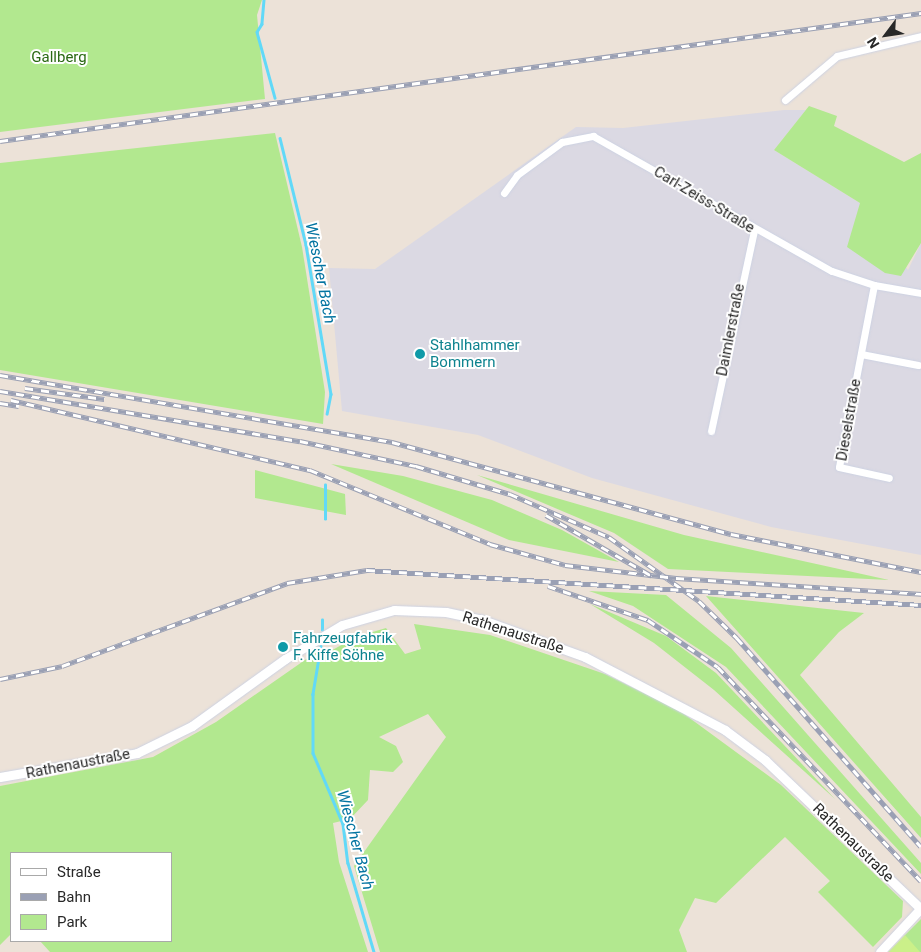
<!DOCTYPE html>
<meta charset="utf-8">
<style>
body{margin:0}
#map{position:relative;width:921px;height:952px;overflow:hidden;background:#ece2d8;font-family:Roboto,sans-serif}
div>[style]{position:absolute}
.industrial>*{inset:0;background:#dbd9e3}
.green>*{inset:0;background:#b2e88f}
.pitch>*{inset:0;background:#cbf089}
.stream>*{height:2.5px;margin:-1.25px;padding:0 1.25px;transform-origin:1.25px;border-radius:1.25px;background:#61d9f8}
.roads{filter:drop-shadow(0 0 1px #cdd2e2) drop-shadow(0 0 1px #cdd2e2)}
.street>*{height:7px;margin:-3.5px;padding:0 3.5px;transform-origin:3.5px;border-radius:3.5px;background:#fff}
.secondary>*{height:9px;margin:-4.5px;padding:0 4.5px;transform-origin:4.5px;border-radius:4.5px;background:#fff}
.rail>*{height:4.5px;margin-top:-2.25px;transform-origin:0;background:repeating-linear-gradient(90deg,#fff 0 8px,#9aa0b4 0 16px);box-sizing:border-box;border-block:1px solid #9aa0b4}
.dots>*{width:14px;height:14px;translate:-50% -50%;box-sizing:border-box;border:2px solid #fff;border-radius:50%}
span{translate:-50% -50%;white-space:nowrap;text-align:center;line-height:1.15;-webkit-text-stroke:4px #fff;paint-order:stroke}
.park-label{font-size:15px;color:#2a6913}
.street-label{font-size:15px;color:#282828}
.culture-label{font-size:15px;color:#0d838f}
.left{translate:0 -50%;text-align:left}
.water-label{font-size:16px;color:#0374a1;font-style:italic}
.legend{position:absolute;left:10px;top:852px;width:162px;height:90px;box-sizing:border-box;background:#fff;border:1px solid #a9a9a9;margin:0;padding:6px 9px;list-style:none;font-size:15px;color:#282828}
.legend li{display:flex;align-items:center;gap:10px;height:25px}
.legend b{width:25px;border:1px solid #a9a9a9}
.north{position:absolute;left:861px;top:10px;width:50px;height:50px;-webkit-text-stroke:4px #fff;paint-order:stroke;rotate:239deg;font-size:14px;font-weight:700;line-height:20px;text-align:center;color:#282828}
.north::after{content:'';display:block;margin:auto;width:18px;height:22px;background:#282828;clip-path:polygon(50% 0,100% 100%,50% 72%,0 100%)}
</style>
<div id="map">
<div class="industrial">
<div style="clip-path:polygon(784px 110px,806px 110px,774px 150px,860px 203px,908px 270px,921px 243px,921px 555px,771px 527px,592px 478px,478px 435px,342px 411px,329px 268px,375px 269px,576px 127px,623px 128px)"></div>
</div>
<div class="green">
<div style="clip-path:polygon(0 0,262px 0,257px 15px,265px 99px,0 132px)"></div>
<div style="clip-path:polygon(809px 106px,837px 116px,834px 126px,904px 162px,921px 153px,921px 243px,901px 276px,885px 273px,847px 247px,860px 203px,774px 150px)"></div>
<div style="clip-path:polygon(275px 133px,302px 247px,325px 392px,323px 424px,0 370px,0 163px)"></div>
<div style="clip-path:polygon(331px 464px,403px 476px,492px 500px,562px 530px,619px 562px,509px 540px)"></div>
<div style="clip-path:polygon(255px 470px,345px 494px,346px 515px,255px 498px)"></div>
<div style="clip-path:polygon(477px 475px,684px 535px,889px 580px,668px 569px,614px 533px)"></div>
<div style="clip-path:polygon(589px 591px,666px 595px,731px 648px,921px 863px,921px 874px,726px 667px,633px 606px)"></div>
<div style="clip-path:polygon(706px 596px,864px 613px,839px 632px,800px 675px,921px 817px,921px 838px)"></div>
<div style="clip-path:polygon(590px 604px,666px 636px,716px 673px,835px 799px,714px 690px,654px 643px)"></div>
<div style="clip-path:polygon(414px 624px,490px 635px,605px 674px,680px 711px,781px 785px,903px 901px,902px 917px,873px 947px,818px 892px,830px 881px,785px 837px,716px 903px,695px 898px,679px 930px,687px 952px,380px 952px,354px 866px,446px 737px,428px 714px,379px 737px,396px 746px,403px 762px,393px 772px,370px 770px,368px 800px,350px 819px,333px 823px,339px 862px,368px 952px,50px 952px,40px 941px,171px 941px,171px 853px,11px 853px,11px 934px,0 945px,0 786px,153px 757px,216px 722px,315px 653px,327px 653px,356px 637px,386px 628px,405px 654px,421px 649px)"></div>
<div style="clip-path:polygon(921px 919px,921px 952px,890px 952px,905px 935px)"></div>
</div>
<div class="pitch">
<div style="clip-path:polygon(905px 935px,920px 952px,888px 952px)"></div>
</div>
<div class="stream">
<div style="left:264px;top:0;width:24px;rotate:95deg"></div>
<div style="left:262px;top:24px;width:9px;rotate:122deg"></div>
<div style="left:257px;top:32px;width:68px;rotate:74.7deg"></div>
<div style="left:280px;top:138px;width:110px;rotate:76.3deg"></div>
<div style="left:306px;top:245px;width:151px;rotate:80.5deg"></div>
<div style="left:331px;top:394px;width:20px;rotate:101deg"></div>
<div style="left:325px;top:519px;width:34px;rotate:-90deg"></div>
<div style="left:322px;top:630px;width:10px;rotate:-90deg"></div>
<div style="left:321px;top:646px;width:49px;rotate:99.5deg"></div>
<div style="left:313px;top:694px;width:59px;rotate:90deg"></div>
<div style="left:313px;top:753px;width:77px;rotate:67.1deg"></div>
<div style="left:343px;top:824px;width:39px;rotate:83deg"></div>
<div style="left:348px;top:863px;width:93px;rotate:73.7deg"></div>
</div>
<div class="roads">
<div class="street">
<div style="left:785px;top:100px;width:68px;rotate:-40.2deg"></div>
<div style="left:837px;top:56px;width:86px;rotate:-13.4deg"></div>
<div style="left:504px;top:193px;width:22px;rotate:-54deg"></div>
<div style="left:517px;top:175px;width:56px;rotate:-36.3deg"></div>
<div style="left:562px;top:142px;width:32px;rotate:-11deg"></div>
<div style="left:593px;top:136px;width:274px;rotate:29.5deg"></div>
<div style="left:832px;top:271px;width:44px;rotate:18.4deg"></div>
<div style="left:874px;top:285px;width:48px;rotate:9.7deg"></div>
<div style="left:874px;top:285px;width:185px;rotate:100.9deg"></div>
<div style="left:839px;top:467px;width:51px;rotate:12.4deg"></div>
<div style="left:861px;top:354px;width:58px;rotate:10.9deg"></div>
<div style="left:711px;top:431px;width:206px;rotate:-77.9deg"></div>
</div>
<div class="secondary">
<div style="left:0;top:777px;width:139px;rotate:-9.9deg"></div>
<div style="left:137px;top:753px;width:61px;rotate:-26.1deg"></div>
<div style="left:192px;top:726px;width:115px;rotate:-35.8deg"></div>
<div style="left:285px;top:659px;width:66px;rotate:-30.8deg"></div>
<div style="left:342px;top:625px;width:54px;rotate:-16.1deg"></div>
<div style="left:394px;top:610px;width:52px;rotate:2.2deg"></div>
<div style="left:446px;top:612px;width:35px;rotate:12deg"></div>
<div style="left:480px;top:619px;width:112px;rotate:19.9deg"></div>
<div style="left:585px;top:657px;width:158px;rotate:27.5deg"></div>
<div style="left:725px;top:730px;width:50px;rotate:36.9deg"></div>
<div style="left:765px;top:760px;width:214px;rotate:43.7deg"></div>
<div style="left:880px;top:952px;width:60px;rotate:-47deg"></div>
</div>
</div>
<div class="rail">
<div style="left:0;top:141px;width:930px;rotate:-7.91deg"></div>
<div style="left:0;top:375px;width:398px;rotate:9.7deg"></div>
<div style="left:392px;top:442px;width:351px;rotate:15.2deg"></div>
<div style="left:731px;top:534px;width:194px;rotate:11.3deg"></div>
<div style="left:25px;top:388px;width:80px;rotate:7.9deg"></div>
<div style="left:0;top:391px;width:304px;rotate:9.5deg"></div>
<div style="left:300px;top:441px;width:119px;rotate:12.2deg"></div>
<div style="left:416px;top:466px;width:98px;rotate:16.6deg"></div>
<div style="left:510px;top:494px;width:108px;rotate:23.5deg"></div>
<div style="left:609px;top:537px;width:110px;rotate:35.4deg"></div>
<div style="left:699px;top:601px;width:53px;rotate:44.2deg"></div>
<div style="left:737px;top:638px;width:278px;rotate:48.6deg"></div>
<div style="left:11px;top:400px;width:307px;rotate:13.2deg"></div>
<div style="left:310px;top:470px;width:195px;rotate:22.3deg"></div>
<div style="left:490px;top:544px;width:78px;rotate:15.6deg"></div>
<div style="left:565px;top:565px;width:112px;rotate:6.7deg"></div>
<div style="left:676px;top:578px;width:246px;rotate:3.7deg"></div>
<div style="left:0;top:403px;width:19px;rotate:9deg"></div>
<div style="left:546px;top:515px;width:122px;rotate:29.9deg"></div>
<div style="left:548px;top:586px;width:106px;rotate:18.8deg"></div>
<div style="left:648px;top:620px;width:84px;rotate:33.9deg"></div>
<div style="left:718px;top:667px;width:295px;rotate:46.5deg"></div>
<div style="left:0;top:679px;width:63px;rotate:-11.8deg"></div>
<div style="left:62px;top:666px;width:240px;rotate:-20.2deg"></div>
<div style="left:287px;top:583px;width:81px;rotate:-9.2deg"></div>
<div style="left:367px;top:570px;width:555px;rotate:3.61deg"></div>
</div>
<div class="dots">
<div style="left:420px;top:354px;background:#0f9aa8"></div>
<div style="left:283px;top:647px;background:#0f9aa8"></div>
</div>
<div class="park-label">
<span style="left:59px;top:58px">Gallberg</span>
</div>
<div class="street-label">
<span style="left:704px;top:200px;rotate:31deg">Carl-Zeiss-Straße</span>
<span style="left:731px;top:330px;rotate:-79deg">Daimlerstraße</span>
<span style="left:849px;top:420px;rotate:-80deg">Dieselstraße</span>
<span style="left:513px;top:633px;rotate:18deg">Rathenaustraße</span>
<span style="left:78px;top:764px;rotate:-11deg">Rathenaustraße</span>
<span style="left:853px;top:843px;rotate:44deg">Rathenaustraße</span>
</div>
<div class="culture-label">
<span class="left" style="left:430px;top:354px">Stahlhammer<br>Bommern</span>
<span class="left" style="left:293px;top:647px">Fahrzeugfabrik<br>F. Kiffe Söhne</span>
</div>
<div class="water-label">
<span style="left:320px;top:273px;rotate:79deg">Wiescher Bach</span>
<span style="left:355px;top:840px;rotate:75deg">Wiescher Bach</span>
</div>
<ul class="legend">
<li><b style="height:6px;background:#fff"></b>Straße</li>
<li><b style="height:6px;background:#9aa0b4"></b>Bahn</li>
<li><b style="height:14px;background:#b2e88f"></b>Park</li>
</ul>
<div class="north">N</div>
</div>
